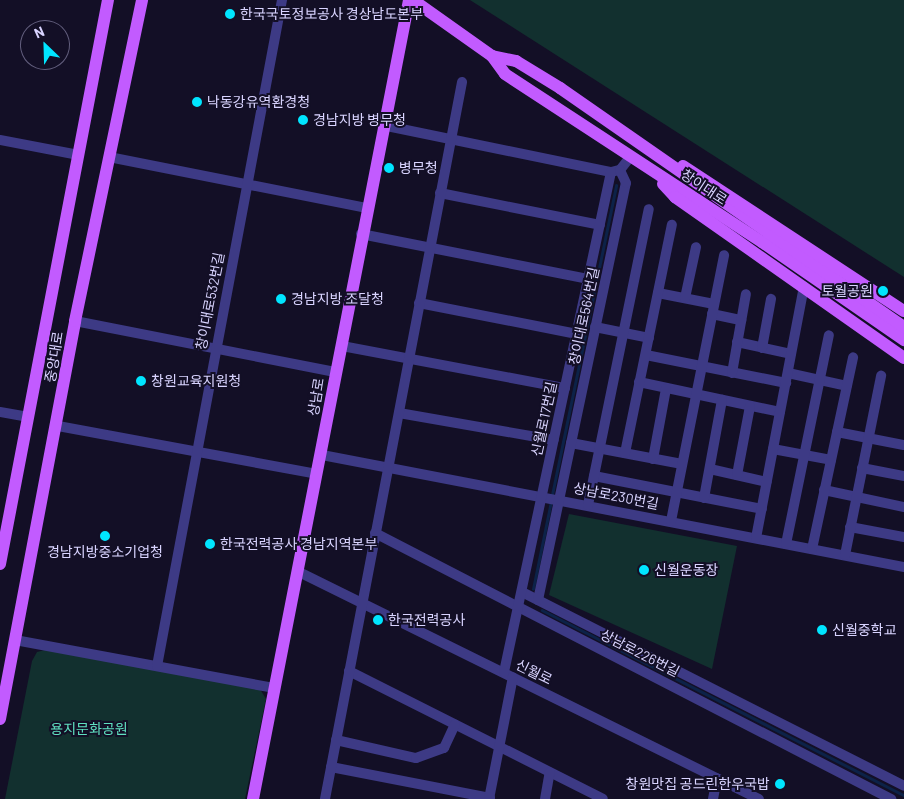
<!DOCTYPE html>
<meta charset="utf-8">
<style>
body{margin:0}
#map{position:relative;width:904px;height:799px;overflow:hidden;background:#130f26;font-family:Barlow,"Noto Sans KR",sans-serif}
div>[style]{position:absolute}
.green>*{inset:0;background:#12302f}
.stream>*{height:2.5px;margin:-1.25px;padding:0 1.25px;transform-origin:1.25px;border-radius:1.25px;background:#0c2248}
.minor>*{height:10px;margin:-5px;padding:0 5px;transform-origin:5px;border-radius:5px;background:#3d3a85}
.major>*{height:12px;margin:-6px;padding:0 6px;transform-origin:6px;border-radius:6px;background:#c25bff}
.dots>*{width:14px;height:14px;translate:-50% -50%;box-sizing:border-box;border:2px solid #130f26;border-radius:50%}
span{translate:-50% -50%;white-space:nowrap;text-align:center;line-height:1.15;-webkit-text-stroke:4px #130f26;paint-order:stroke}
.poi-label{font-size:14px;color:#d9d4ff}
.left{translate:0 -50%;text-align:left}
.right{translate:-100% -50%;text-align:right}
.street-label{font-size:14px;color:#d9d4ff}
.park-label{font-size:14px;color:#5fe0c0}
.north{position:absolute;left:20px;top:20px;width:50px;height:50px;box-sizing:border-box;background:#130f26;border:1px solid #625e7d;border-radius:50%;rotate:336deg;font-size:14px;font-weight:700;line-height:20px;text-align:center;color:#d9d4ff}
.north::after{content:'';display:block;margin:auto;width:18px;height:22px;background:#00e5ff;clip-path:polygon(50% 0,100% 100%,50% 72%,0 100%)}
</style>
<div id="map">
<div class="green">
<div style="clip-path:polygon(470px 0,904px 0,904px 277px)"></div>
<div style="clip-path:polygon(569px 514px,737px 546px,712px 669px,549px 595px)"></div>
<div style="clip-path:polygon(45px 650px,260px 689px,266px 699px,245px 799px,5px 799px,32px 661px,37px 652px)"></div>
</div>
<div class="stream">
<div style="left:552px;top:495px;width:316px;rotate:-78.3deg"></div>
<div style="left:533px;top:589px;width:90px;rotate:-78.4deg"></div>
<div style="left:542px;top:610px;width:407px;rotate:27.1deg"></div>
</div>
<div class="minor">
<div style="left:382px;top:125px;width:234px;rotate:11.6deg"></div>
<div style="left:611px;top:172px;width:9px;rotate:-13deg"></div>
<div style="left:620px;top:170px;width:16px;rotate:-52deg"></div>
<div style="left:0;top:140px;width:80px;rotate:10.8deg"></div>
<div style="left:109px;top:157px;width:262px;rotate:11.2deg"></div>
<div style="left:440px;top:193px;width:163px;rotate:11.3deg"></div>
<div style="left:361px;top:234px;width:231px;rotate:11.2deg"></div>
<div style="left:658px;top:293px;width:57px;rotate:11.1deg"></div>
<div style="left:685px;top:298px;width:52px;rotate:-77.8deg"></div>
<div style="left:419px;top:303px;width:161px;rotate:11.1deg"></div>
<div style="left:712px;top:314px;width:30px;rotate:12deg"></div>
<div style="left:75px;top:321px;width:265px;rotate:11.1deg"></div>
<div style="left:595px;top:327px;width:55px;rotate:11.5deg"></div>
<div style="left:737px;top:342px;width:55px;rotate:12.5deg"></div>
<div style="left:342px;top:346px;width:227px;rotate:10.7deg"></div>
<div style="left:762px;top:348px;width:50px;rotate:-79.6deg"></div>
<div style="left:646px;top:355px;width:143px;rotate:11.3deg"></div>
<div style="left:732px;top:373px;width:80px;rotate:-80deg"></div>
<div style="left:788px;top:373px;width:60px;rotate:12.4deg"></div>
<div style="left:639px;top:382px;width:144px;rotate:12deg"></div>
<div style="left:0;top:412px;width:29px;rotate:10deg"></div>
<div style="left:399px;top:413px;width:157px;rotate:9.9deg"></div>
<div style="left:58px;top:426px;width:263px;rotate:10.5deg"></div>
<div style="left:837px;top:432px;width:68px;rotate:11deg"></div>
<div style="left:571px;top:443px;width:113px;rotate:10.7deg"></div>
<div style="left:773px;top:449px;width:59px;rotate:10.7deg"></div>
<div style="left:625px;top:453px;width:233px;rotate:-78.4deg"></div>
<div style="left:322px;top:455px;width:593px;rotate:10.89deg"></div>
<div style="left:653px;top:459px;width:71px;rotate:-79.5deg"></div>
<div style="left:862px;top:468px;width:43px;rotate:10.8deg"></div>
<div style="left:710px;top:469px;width:58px;rotate:12.8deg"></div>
<div style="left:737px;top:475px;width:70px;rotate:-79.3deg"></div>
<div style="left:594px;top:476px;width:171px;rotate:11.1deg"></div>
<div style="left:824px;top:490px;width:82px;rotate:12deg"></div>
<div style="left:704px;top:498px;width:100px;rotate:-79.6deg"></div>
<div style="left:588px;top:505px;width:302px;rotate:-78.4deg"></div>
<div style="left:671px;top:521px;width:271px;rotate:-78.7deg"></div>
<div style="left:850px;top:527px;width:55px;rotate:10.5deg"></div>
<div style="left:375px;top:533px;width:581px;rotate:27.27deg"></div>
<div style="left:756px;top:538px;width:256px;rotate:-79.2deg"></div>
<div style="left:786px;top:544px;width:213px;rotate:-78.4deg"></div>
<div style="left:812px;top:549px;width:196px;rotate:-77.9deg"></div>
<div style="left:845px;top:555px;width:183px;rotate:-78.6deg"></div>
<div style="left:297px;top:571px;width:515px;rotate:26.27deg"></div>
<div style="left:522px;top:592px;width:428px;rotate:26.9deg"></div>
<div style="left:538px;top:600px;width:426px;rotate:-78.1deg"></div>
<div style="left:626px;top:183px;width:14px;rotate:-115deg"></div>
<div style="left:15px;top:640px;width:263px;rotate:10.5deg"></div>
<div style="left:157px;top:666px;width:678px;rotate:-79.37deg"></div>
<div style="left:349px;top:671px;width:284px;rotate:26.7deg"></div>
<div style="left:504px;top:672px;width:511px;rotate:-77.92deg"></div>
<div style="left:336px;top:740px;width:82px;rotate:12.7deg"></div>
<div style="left:416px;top:758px;width:30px;rotate:-20deg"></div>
<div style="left:444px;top:748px;width:26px;rotate:-65deg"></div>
<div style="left:331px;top:767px;width:162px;rotate:11deg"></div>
<div style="left:325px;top:799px;width:730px;rotate:-79.18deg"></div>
<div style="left:489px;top:799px;width:124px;rotate:-78.9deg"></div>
<div style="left:545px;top:799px;width:27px;rotate:-80deg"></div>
<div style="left:713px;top:799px;width:21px;rotate:-79deg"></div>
</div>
<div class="major">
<div style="left:413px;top:0;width:97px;rotate:35.3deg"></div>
<div style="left:492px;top:56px;width:22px;rotate:54deg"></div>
<div style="left:505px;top:74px;width:307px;rotate:33.2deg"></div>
<div style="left:762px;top:242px;width:173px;rotate:34.6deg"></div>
<div style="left:492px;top:56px;width:25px;rotate:12deg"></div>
<div style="left:516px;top:61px;width:52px;rotate:31.5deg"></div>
<div style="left:560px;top:88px;width:419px;rotate:34.8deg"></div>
<div style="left:683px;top:166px;width:264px;rotate:33.3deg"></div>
<div style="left:663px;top:184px;width:18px;rotate:47deg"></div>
<div style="left:675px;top:197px;width:280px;rotate:35.1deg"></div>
<div style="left:0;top:564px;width:574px;rotate:-79.16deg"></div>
<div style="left:0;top:719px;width:405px;rotate:-79.3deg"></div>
<div style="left:75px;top:321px;width:328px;rotate:-78.2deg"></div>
<div style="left:253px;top:799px;width:814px;rotate:-78.95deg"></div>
</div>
<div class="dots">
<div style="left:230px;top:14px;background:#00e5ff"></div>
<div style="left:197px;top:102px;background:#00e5ff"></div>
<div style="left:303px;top:120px;background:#00e5ff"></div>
<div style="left:389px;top:168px;background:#00e5ff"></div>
<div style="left:883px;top:291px;background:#00e5ff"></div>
<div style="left:281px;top:299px;background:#00e5ff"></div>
<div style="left:141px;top:381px;background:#00e5ff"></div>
<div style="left:105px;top:536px;background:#00e5ff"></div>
<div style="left:210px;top:544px;background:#00e5ff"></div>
<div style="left:644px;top:570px;background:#00e5ff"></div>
<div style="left:378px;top:620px;background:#00e5ff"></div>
<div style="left:822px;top:630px;background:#00e5ff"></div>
<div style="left:780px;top:784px;background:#00e5ff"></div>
</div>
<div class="poi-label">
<span class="left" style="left:240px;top:14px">한국국토정보공사 경상남도본부</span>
<span class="left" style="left:207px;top:102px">낙동강유역환경청</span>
<span class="left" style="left:313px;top:120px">경남지방 병무청</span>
<span class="left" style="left:399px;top:168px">병무청</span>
<span class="right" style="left:873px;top:291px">토월공원</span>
<span class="left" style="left:291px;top:299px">경남지방 조달청</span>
<span class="left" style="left:151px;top:381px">창원교육지원청</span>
<span class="left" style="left:220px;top:544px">한국전력공사 경남지역본부</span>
<span style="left:105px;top:552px">경남지방중소기업청</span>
<span class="left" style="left:654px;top:570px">신월운동장</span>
<span class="left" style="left:388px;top:620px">한국전력공사</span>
<span class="left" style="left:832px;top:630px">신월중학교</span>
<span class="right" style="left:770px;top:784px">창원맛집 공드린한우국밥</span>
</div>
<div class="street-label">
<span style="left:704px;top:187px;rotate:33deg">창이대로</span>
<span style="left:210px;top:301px;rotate:-79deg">창이대로532번길</span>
<span style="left:584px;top:316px;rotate:-78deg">창이대로564번길</span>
<span style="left:54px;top:357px;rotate:-81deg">중앙대로</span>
<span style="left:316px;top:397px;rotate:-81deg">상남로</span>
<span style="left:544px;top:419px;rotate:-78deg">신월로17번길</span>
<span style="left:616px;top:496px;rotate:11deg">상남로230번길</span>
<span style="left:640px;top:653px;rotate:27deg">상남로226번길</span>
<span style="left:534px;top:672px;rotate:26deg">신월로</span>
</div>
<div class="park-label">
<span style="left:89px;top:729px">용지문화공원</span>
</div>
<div class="north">N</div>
</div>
